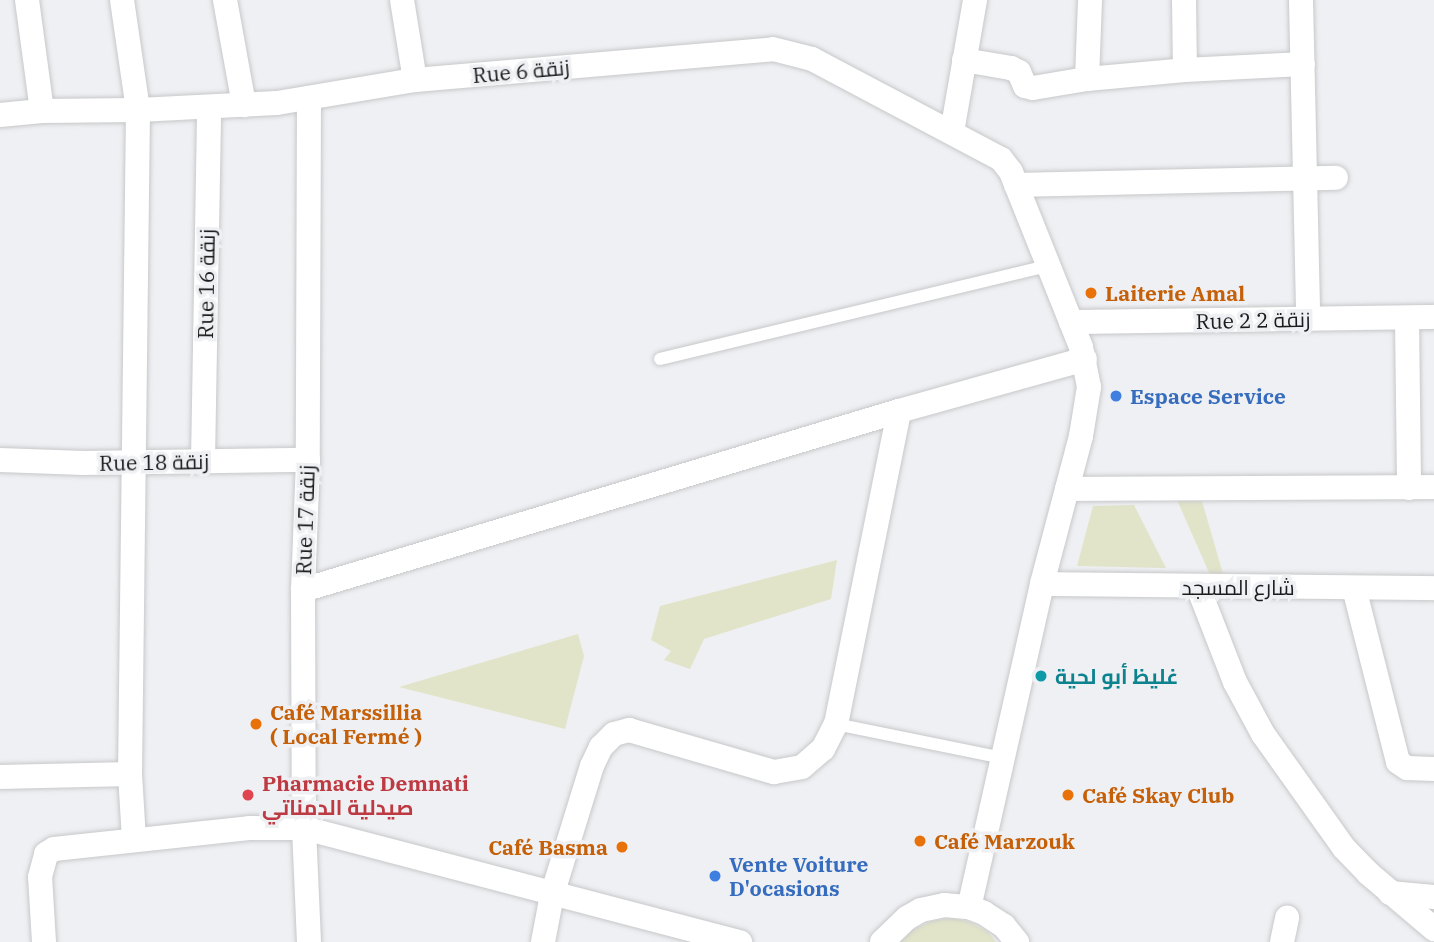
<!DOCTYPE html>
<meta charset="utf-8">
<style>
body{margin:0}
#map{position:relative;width:1434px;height:942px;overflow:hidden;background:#eff0f3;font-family:"IBM Plex Serif",Cairo,serif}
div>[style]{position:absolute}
.green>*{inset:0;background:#e1e4c9}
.roads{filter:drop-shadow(0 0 2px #c7c8ca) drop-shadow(0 0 2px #c7c8ca)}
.lane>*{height:12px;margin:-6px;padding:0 6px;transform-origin:6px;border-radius:6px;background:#fff}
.street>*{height:24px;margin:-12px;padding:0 12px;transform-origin:12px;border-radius:12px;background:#fff}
.dots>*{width:19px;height:19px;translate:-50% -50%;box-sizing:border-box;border:4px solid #eff0f3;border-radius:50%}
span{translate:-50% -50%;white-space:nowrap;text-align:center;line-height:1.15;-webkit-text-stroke:7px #eff0f3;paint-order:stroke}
.street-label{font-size:21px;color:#1b1c1d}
.food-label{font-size:21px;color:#c56008;font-weight:700}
.left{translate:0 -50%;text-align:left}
.right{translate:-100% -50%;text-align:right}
.shop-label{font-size:21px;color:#366cbe;font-weight:700}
.culture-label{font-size:21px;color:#0d838f;font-weight:700}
.health-label{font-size:21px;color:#be3a42;font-weight:700}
</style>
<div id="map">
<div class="green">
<div style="clip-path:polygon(1177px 500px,1202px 501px,1223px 574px,1211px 577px)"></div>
<div style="clip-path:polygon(1134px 505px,1166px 568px,1077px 566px,1093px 506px)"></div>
<div style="clip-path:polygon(837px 560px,831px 599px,704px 639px,690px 669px,664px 660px,671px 651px,651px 640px,660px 606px)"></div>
<div style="clip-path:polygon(578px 634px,584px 656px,565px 729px,399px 687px)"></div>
<div style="clip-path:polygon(951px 918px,970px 922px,988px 932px,996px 942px,901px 942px,913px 930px,931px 921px)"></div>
</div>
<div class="roads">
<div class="lane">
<div style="left:660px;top:359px;width:399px;rotate:-13.5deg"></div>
<div style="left:836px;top:724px;width:170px;rotate:11.5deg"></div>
</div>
<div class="street">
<div style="left:27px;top:0;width:112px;rotate:82.3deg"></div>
<div style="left:122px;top:0;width:111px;rotate:81.7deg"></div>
<div style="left:138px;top:110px;width:664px;rotate:90.69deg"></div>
<div style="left:130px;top:774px;width:65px;rotate:86.5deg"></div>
<div style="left:225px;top:0;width:107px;rotate:79.7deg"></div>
<div style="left:402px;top:0;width:81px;rotate:80.8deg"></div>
<div style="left:1184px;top:0;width:70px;rotate:89.2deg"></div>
<div style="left:1301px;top:0;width:319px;rotate:88.7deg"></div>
<div style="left:964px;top:60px;width:48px;rotate:9.7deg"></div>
<div style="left:1011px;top:68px;width:9px;rotate:27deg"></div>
<div style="left:1019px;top:72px;width:15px;rotate:67deg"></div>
<div style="left:1025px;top:86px;width:8px;rotate:14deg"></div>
<div style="left:1033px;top:88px;width:55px;rotate:-9.5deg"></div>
<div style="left:1087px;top:79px;width:98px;rotate:-5.2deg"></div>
<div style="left:1185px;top:70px;width:118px;rotate:-2.9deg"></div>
<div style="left:1087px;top:79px;width:79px;rotate:-87.8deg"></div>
<div style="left:309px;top:98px;width:362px;rotate:90.2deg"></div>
<div style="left:308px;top:460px;width:130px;rotate:92.2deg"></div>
<div style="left:303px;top:590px;width:238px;rotate:89.8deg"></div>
<div style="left:304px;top:828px;width:114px;rotate:87.5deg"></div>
<div style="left:0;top:115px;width:42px;rotate:-5.4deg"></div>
<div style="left:42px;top:111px;width:96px;rotate:-0.6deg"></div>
<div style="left:138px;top:110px;width:139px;rotate:-2.9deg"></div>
<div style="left:277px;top:103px;width:140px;rotate:-9.5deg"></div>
<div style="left:415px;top:80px;width:359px;rotate:-4.9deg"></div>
<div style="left:773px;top:49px;width:40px;rotate:14.4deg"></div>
<div style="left:812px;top:59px;width:214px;rotate:27.9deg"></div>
<div style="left:1001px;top:159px;width:16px;rotate:52deg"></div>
<div style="left:1011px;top:172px;width:188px;rotate:68.2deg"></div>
<div style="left:1081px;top:347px;width:41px;rotate:78.7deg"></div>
<div style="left:1089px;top:387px;width:50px;rotate:99.3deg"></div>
<div style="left:1081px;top:436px;width:153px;rotate:104.8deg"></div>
<div style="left:1042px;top:584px;width:331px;rotate:102.7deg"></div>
<div style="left:952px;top:132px;width:134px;rotate:-80.1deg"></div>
<div style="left:1016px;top:185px;width:320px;rotate:-1.3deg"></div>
<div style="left:1407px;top:318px;width:170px;rotate:89.3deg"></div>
<div style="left:1071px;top:322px;width:363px;rotate:-0.8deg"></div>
<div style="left:0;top:460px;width:84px;rotate:2deg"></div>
<div style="left:84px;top:463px;width:224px;rotate:-0.8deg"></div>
<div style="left:203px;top:461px;width:354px;rotate:-89deg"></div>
<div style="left:1067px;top:489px;width:367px;rotate:-0.3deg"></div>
<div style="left:1042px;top:584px;width:392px;rotate:0.6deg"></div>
<div style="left:1198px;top:587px;width:102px;rotate:68.7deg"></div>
<div style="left:1235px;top:682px;width:59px;rotate:61.7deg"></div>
<div style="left:1263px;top:734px;width:140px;rotate:54.6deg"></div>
<div style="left:1344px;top:848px;width:35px;rotate:46deg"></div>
<div style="left:1368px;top:873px;width:87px;rotate:40.3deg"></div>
<div style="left:1354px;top:588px;width:179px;rotate:75.8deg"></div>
<div style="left:1398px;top:762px;width:11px;rotate:34deg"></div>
<div style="left:1407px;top:768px;width:27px;rotate:2deg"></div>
<div style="left:303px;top:590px;width:622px;rotate:-16.72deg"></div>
<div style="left:899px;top:411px;width:193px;rotate:-15.6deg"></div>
<div style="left:0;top:777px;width:130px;rotate:-1.3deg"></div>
<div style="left:1390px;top:893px;width:44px;rotate:5.2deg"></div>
<div style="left:44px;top:942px;width:65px;rotate:-93.5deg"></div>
<div style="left:40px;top:877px;width:24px;rotate:-75deg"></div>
<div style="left:46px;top:854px;width:9px;rotate:-32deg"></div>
<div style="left:54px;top:849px;width:196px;rotate:-6.1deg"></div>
<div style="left:249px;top:828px;width:55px"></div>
<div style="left:304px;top:828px;width:451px;rotate:14.7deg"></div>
<div style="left:543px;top:942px;width:48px;rotate:-79.2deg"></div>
<div style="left:552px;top:895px;width:135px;rotate:-72.8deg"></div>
<div style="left:592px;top:766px;width:21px;rotate:-65deg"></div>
<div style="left:601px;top:747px;width:18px;rotate:-45deg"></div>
<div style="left:614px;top:734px;width:16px;rotate:-15deg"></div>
<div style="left:629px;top:730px;width:151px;rotate:16.2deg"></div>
<div style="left:774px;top:772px;width:28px;rotate:-10deg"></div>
<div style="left:802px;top:767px;width:28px;rotate:-41deg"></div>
<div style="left:823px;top:749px;width:28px;rotate:-63deg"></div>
<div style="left:836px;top:724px;width:319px;rotate:-78.6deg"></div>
<div style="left:882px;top:942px;width:35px;rotate:-44deg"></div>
<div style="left:907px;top:918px;width:16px;rotate:-30deg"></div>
<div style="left:921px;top:910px;width:24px;rotate:-12deg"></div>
<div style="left:944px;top:905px;width:25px;rotate:5deg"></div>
<div style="left:969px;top:907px;width:16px;rotate:22deg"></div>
<div style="left:984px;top:913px;width:24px;rotate:33deg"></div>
<div style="left:1004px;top:926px;width:21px;rotate:51deg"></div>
<div style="left:1282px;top:942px;width:25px;rotate:-78deg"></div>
</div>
</div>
<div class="dots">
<div style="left:1091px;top:293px;background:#e8710a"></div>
<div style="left:1116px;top:396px;background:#3f7fe0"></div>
<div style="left:1041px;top:676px;background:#0f9aa8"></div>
<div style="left:256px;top:724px;background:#e8710a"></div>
<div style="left:248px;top:795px;background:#e0444e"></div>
<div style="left:1068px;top:795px;background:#e8710a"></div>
<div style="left:920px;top:841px;background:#e8710a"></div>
<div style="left:622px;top:847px;background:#e8710a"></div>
<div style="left:715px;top:876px;background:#3f7fe0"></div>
</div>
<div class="street-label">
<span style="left:521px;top:71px;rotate:-5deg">Rue 6 زنقة</span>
<span style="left:206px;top:284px;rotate:-89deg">Rue 16 زنقة</span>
<span style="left:1253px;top:320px;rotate:-1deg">Rue 2 زنقة 2</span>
<span style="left:154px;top:462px;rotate:-1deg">Rue 18 زنقة</span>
<span style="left:305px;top:520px;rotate:-88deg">Rue 17 زنقة</span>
<span style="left:1238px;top:587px">شارع المسجد</span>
</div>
<div class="food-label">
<span class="left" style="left:1105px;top:293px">Laiterie Amal</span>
<span class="left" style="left:270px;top:724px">Café Marssillia<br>( Local Fermé )</span>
<span class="left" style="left:1082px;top:795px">Café Skay Club</span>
<span class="left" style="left:934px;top:841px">Café Marzouk</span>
<span class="right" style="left:608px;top:847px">Café Basma</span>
</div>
<div class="shop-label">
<span class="left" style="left:1130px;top:396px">Espace Service</span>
<span class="left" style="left:729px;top:876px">Vente Voiture<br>D'ocasions</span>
</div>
<div class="culture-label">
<span class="left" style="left:1055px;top:676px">غليظ أبو لحية</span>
</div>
<div class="health-label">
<span class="left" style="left:262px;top:795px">Pharmacie Demnati<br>صيدلية الدمناتي</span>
</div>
</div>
